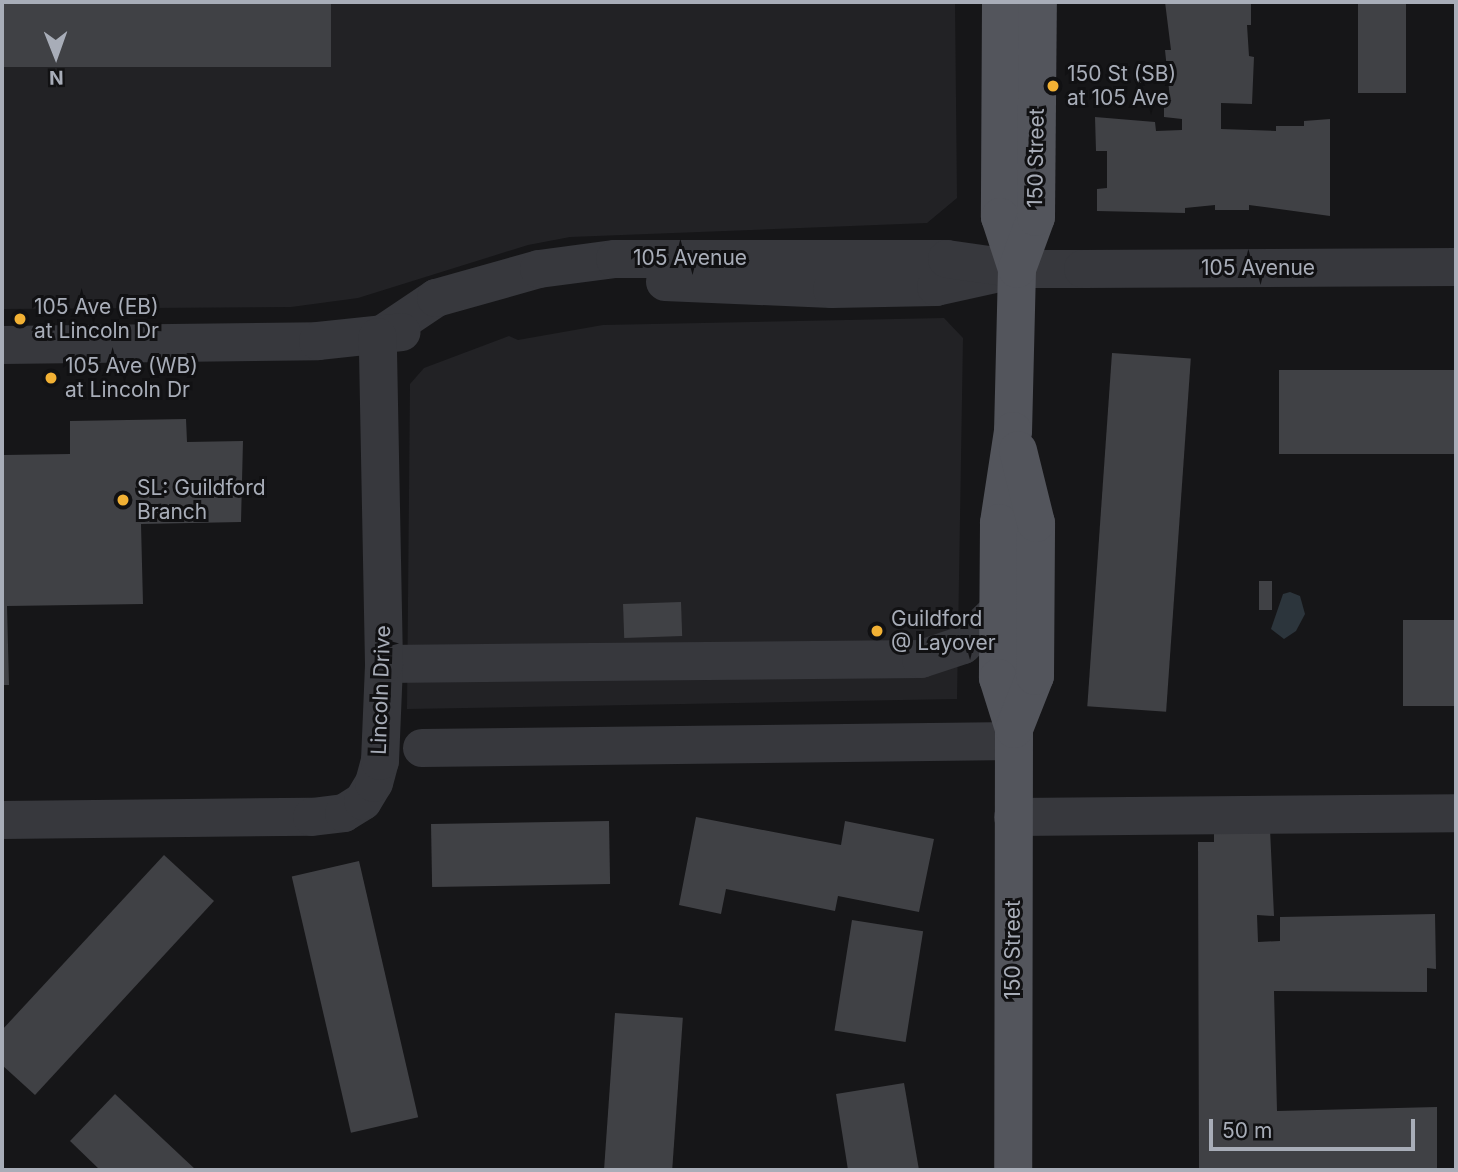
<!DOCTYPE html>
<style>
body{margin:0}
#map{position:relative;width:1458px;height:1172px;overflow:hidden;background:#161618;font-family:Inter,sans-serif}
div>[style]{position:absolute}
.built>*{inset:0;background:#222225}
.water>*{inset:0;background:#2c353c}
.building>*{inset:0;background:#404145;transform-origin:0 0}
.minor>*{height:38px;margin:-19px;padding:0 19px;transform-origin:19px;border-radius:19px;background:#37383d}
.major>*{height:38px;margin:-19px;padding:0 19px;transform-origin:19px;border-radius:19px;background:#53555c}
.dots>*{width:19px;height:19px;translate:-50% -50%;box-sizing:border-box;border:4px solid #111113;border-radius:50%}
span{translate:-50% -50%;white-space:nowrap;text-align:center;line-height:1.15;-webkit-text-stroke:6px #111113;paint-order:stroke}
.poi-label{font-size:21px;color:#a8adb8}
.left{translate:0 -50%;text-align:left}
.street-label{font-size:21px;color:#a8adb8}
.frame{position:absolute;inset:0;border:4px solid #a8adb8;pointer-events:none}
.north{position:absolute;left:21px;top:21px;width:70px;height:70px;-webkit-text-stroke:5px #111113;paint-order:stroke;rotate:179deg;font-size:19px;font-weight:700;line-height:28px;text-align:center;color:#a8adb8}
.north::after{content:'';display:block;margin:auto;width:24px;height:32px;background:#a8adb8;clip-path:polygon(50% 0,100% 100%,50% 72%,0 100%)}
.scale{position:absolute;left:1209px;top:1119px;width:206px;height:32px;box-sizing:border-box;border:4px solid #a8adb8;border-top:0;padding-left:9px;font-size:21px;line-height:24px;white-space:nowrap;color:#a8adb8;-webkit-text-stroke:5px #111113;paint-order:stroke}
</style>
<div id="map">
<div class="built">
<i style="clip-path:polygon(2px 2px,955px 2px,957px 198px,927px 223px,570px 237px,528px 245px,358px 298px,291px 307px,2px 309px)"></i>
<i style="clip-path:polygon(944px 318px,963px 338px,957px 699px,407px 709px,410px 384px,424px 368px,509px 336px,518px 340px,603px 325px)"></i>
</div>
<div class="water">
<i style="clip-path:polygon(1290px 592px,1300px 596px,1305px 614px,1296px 631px,1284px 639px,1271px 629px,1283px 594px)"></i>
</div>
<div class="building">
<i style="left:2px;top:2px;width:329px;height:65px"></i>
<i style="clip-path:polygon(1165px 2px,1251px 2px,1251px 25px,1247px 25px,1249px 56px,1254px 57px,1252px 104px,1221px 103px,1221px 129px,1276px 131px,1276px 126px,1304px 126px,1304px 121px,1330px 119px,1330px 216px,1249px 205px,1249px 210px,1215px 210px,1215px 205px,1185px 208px,1185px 213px,1097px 211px,1097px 189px,1107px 188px,1107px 151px,1096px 151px,1095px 117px,1155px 122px,1156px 131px,1182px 130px,1182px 119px,1164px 117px,1164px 100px,1170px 99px,1165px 50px,1171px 50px)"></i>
<i style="left:1358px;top:2px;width:48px;height:91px"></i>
<i style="left:1112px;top:353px;width:79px;height:354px;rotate:4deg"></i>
<i style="left:1279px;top:370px;width:177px;height:84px"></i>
<i style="clip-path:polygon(186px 419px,187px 442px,243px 441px,241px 522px,141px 524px,143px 604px,7px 606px,9px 685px,2px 685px,2px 449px,4px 455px,70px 454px,70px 421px)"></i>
<i style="left:1272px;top:581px;width:29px;height:13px;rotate:90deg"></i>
<i style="left:681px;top:602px;width:34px;height:58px;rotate:88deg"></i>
<i style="left:1403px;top:620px;width:53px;height:86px"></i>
<i style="clip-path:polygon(696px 817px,841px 845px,845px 821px,934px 839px,919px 912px,838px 896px,835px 911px,726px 889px,721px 914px,679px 905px)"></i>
<i style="left:609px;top:821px;width:63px;height:178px;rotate:89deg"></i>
<i style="clip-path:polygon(1270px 829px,1274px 916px,1257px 915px,1258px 942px,1280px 941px,1280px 917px,1435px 914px,1436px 969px,1427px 968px,1427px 992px,1274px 991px,1277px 1111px,1437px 1107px,1437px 1169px,1199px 1170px,1198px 842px,1214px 842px,1214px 830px)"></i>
<i style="clip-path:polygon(164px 855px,214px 901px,35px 1095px,2px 1065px,2px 1030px)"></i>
<i style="left:359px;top:861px;width:263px;height:69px;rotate:77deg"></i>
<i style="left:852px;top:920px;width:72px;height:112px;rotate:9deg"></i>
<i style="left:615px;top:1013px;width:68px;height:158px;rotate:4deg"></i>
<i style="clip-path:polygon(904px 1083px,919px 1170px,848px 1170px,836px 1094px)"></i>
<i style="clip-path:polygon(115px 1094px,196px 1170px,100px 1170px,70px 1141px)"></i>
</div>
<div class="minor">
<i style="left:665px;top:282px;width:167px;rotate:2.4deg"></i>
<i style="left:832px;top:289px;width:104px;rotate:-1.1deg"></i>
<i style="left:936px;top:287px;width:65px;rotate:-12.5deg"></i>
<i style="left:378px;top:337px;width:70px;rotate:-33.9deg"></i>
<i style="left:436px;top:298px;width:107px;rotate:-15.7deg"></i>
<i style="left:539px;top:269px;width:77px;rotate:-7.5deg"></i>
<i style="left:615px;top:259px;width:332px"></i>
<i style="left:947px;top:259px;width:71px;rotate:8.1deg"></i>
<i style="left:1017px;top:269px;width:66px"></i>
<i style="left:1083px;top:269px;width:373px;rotate:-0.3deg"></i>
<i style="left:2px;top:345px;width:316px;rotate:-0.7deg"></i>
<i style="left:318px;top:341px;width:84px;rotate:-6.1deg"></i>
<i style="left:384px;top:664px;width:537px;rotate:-0.53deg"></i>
<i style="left:921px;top:659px;width:44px;rotate:-18.4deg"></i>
<i style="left:963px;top:645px;width:50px;rotate:-44.2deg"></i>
<i style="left:422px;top:748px;width:592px;rotate:-0.68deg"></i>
<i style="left:1013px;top:817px;width:443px;rotate:-0.5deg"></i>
<i style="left:2px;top:820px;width:310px;rotate:-0.6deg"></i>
<i style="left:312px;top:817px;width:32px;rotate:-7deg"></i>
<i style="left:344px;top:813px;width:22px;rotate:-32deg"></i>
<i style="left:363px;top:801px;width:21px;rotate:-59deg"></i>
<i style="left:374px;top:783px;width:23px;rotate:-75deg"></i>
<i style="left:380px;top:761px;width:97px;rotate:-87.6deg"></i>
<i style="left:384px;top:664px;width:327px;rotate:-91.1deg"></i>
</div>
<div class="major">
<i style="left:1001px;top:2px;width:215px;rotate:90.3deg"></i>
<i style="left:1000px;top:217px;width:55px;rotate:71.9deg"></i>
<i style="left:1017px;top:269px;width:162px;rotate:91.4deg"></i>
<i style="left:1013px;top:431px;width:93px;rotate:98.7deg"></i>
<i style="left:999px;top:523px;width:155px;rotate:90.4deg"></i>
<i style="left:998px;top:678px;width:53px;rotate:72.6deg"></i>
<i style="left:1014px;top:729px;width:441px;rotate:90.1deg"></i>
<i style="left:1017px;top:269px;width:55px;rotate:-69.9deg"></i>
<i style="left:1036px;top:217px;width:215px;rotate:-89.5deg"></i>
<i style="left:1014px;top:729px;width:57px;rotate:-68.4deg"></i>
<i style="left:1035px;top:676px;width:153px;rotate:-89.6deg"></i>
<i style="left:1036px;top:523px;width:75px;rotate:-103.9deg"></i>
</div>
<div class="dots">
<i style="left:1053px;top:86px;background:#f2b134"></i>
<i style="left:20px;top:319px;background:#f2b134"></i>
<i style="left:51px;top:378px;background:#f2b134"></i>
<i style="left:123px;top:500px;background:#f2b134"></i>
<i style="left:877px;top:631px;background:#f2b134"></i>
</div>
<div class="poi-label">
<span class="left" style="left:1067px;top:86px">150 St (SB)<br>at 105 Ave</span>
<span class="left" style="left:34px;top:319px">105 Ave (EB)<br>at Lincoln Dr</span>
<span class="left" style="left:65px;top:378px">105 Ave (WB)<br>at Lincoln Dr</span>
<span class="left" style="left:137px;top:500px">SL: Guildford<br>Branch</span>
<span class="left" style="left:891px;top:631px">Guildford<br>@ Layover</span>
</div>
<div class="street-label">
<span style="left:1036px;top:158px;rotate:-89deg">150 Street</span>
<span style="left:690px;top:258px">105 Avenue</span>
<span style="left:1258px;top:268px">105 Avenue</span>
<span style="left:381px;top:690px;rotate:-88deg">Lincoln Drive</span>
<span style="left:1013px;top:950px;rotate:-90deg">150 Street</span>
</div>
<div class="frame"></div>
<div class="north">N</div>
<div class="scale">50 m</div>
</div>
